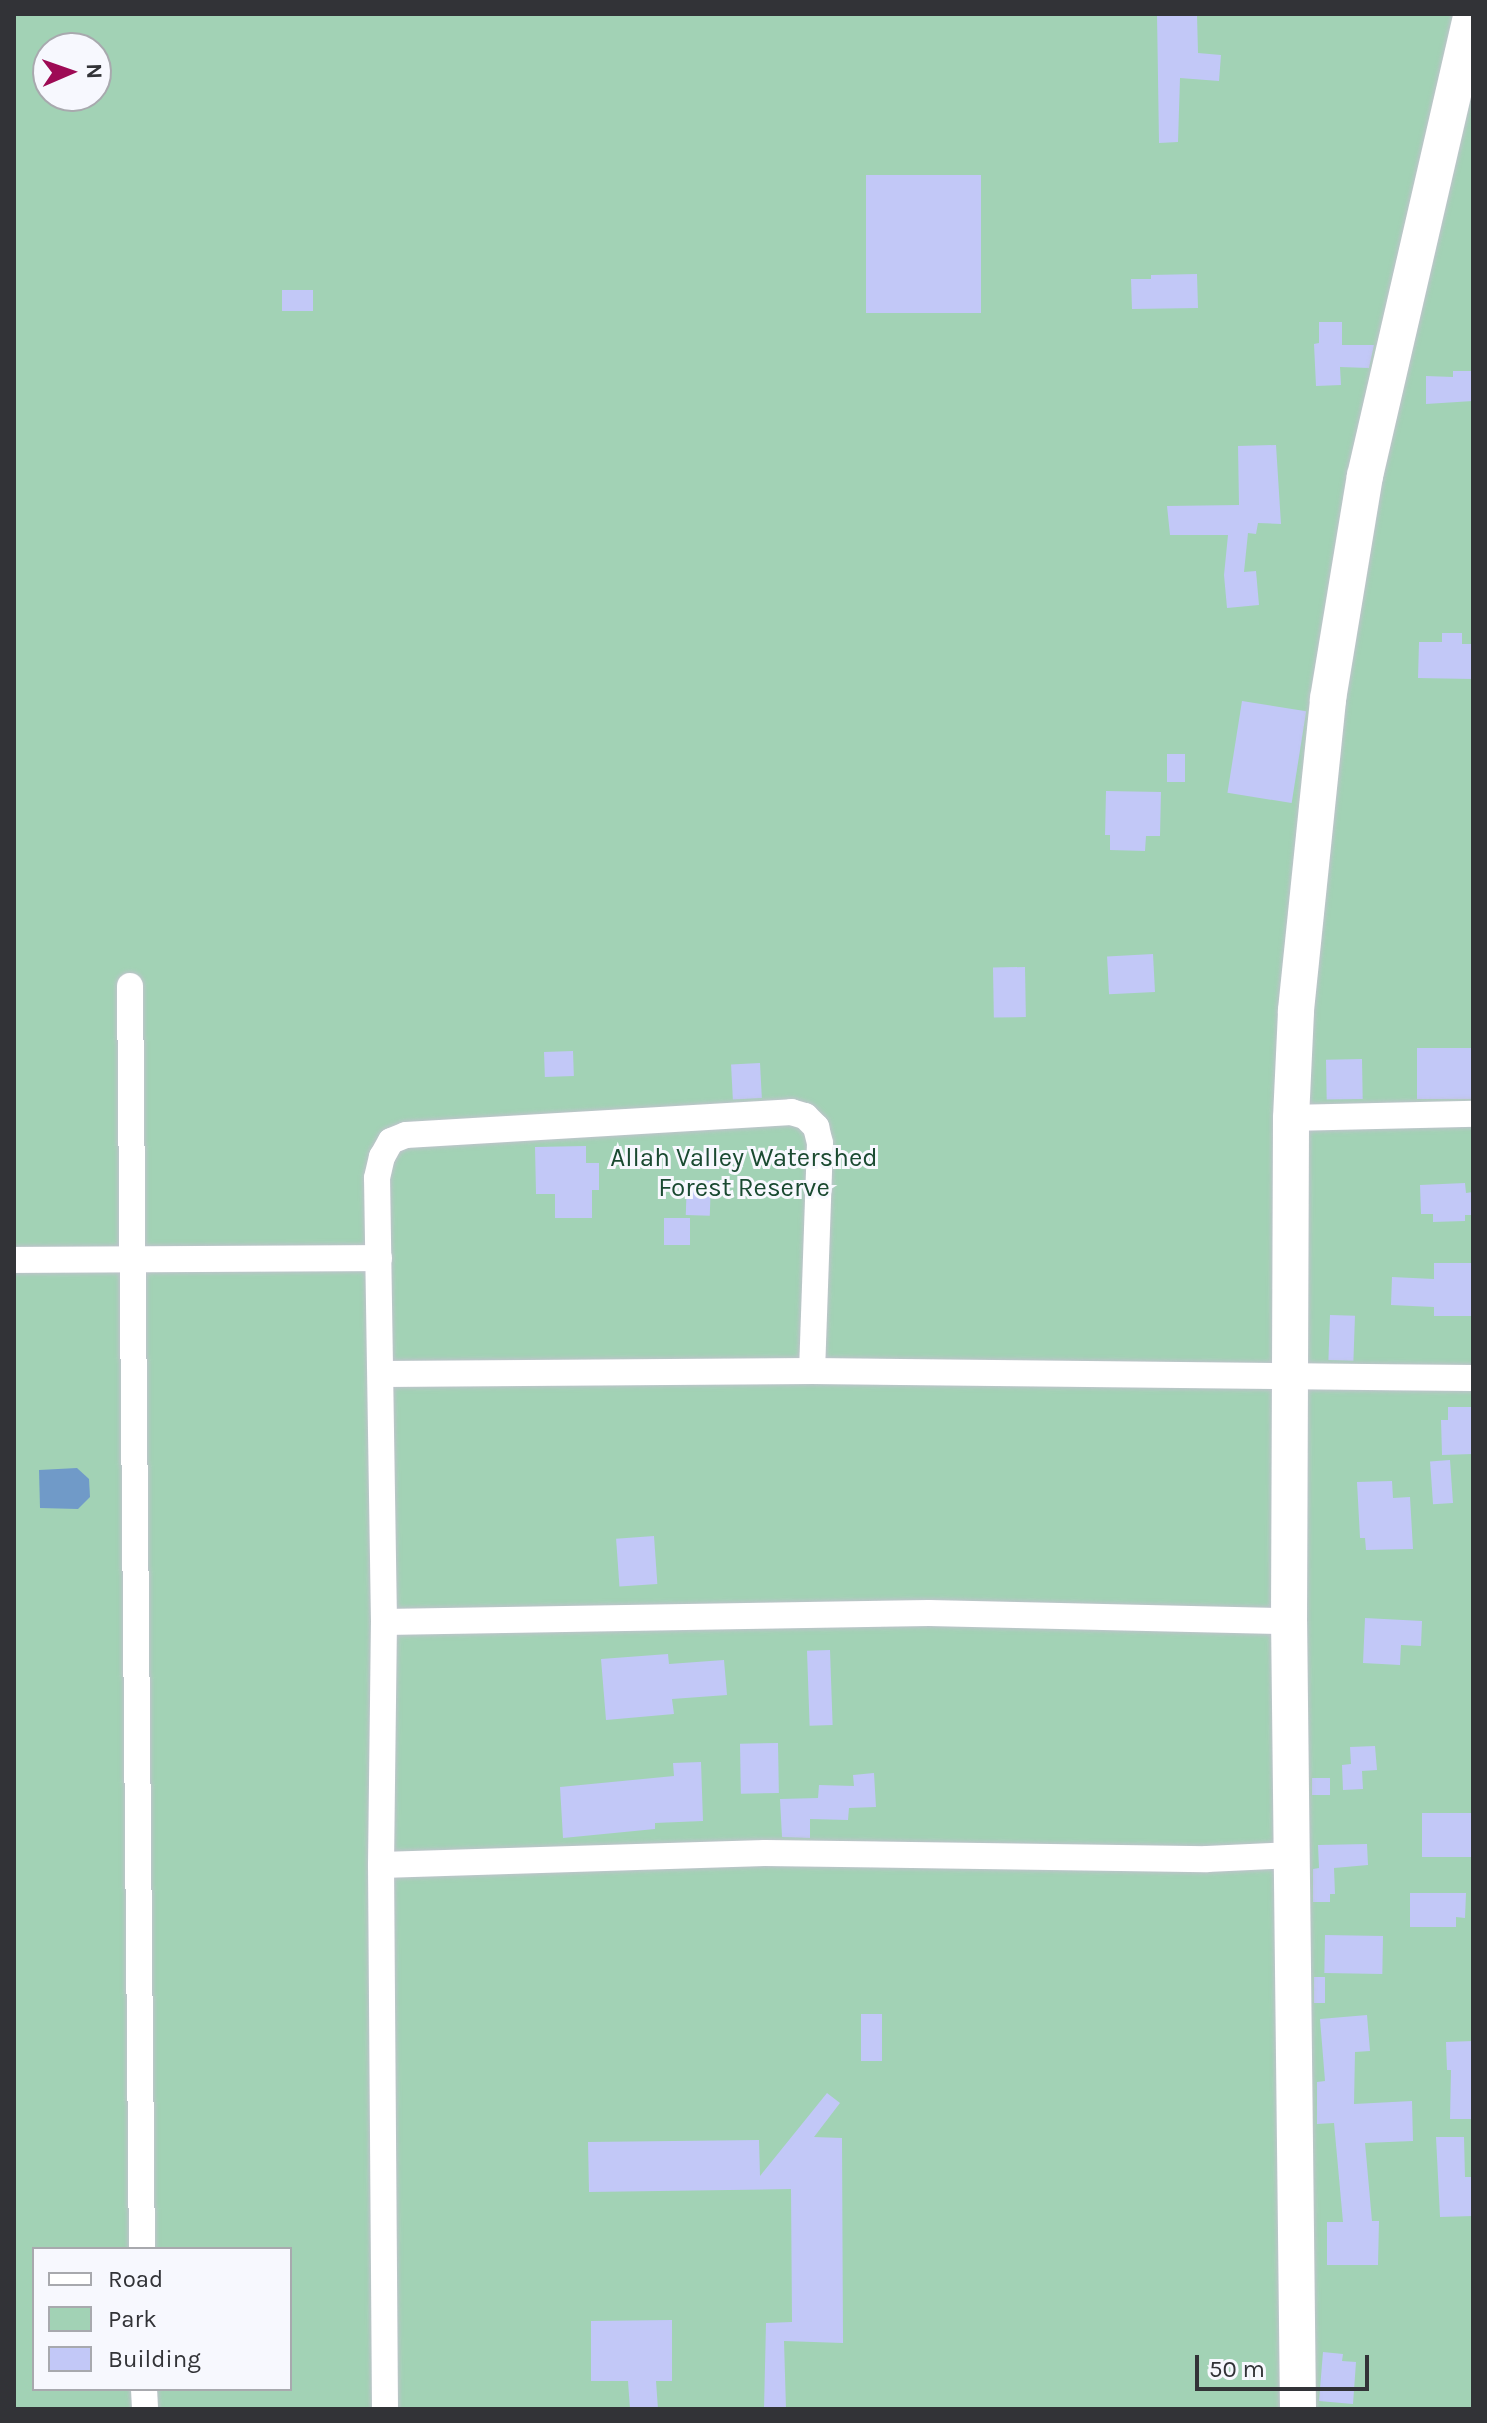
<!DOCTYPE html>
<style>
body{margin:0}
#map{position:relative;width:1487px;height:2423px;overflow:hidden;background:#e9eaf4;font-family:Karla,sans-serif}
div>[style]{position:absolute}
.green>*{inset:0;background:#a2d2b5}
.water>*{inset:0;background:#709ac8}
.building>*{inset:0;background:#c2c8f7;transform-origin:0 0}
.roads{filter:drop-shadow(0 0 2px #c0c2cc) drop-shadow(0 0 2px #c0c2cc)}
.street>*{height:26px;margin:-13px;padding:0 13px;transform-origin:13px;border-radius:13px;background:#fff}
.secondary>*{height:36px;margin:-18px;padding:0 18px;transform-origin:18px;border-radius:18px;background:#fff}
span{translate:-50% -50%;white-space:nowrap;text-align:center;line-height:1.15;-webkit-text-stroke:6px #f7f8fe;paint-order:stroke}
.park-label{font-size:26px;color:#1a4a31}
.frame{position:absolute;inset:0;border:16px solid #323337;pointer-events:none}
.legend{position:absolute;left:32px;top:2247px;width:260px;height:144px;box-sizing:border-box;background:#f7f8fe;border:2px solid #a8a9ae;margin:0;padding:10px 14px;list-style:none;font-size:24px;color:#323337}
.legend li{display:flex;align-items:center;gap:16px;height:40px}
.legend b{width:40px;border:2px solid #a8a9ae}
.north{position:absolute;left:32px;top:32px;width:80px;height:80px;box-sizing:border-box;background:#f7f8fe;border:2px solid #a8a9ae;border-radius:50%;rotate:88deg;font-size:22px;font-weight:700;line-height:32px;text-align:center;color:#323337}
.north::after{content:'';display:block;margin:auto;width:28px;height:36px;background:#9e0b55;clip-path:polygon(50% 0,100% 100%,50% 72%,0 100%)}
.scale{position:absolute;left:1195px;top:2355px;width:174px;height:36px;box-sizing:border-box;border:4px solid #323337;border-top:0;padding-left:10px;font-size:24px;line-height:28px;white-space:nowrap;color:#323337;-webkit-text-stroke:6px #f7f8fe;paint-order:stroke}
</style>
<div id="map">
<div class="green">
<i style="clip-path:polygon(evenodd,14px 14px,1473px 14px,1473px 2409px,14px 2409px,14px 14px,48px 48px,96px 48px,96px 96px,48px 96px,48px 48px,14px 14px,34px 2249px,290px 2249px,290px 2389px,34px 2389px,34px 2249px)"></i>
</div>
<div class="water">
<i style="clip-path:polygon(77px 1468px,89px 1479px,90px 1497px,78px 1509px,40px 1508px,39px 1470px)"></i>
</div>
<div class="building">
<i style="clip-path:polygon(1157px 14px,1197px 14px,1198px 53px,1221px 55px,1219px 81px,1180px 78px,1178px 142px,1159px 143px)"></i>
<i style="left:981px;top:175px;width:138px;height:115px;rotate:90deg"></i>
<i style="clip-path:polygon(1197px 274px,1198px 308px,1132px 309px,1131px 279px,1151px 279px,1151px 275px)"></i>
<i style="left:282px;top:290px;width:31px;height:21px"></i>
<i style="clip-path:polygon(1319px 322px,1342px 322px,1342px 345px,1374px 345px,1369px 368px,1340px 367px,1341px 385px,1316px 386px,1314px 344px,1319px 343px)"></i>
<i style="clip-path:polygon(1453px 371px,1473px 371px,1473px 401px,1426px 404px,1426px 376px,1453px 377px)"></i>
<i style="clip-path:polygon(1276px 445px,1281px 524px,1258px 523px,1256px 534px,1248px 533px,1244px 572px,1256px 571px,1259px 605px,1227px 608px,1224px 575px,1228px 535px,1170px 535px,1167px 506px,1239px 505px,1238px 446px)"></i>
<i style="clip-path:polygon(1442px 633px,1462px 633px,1462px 644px,1473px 644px,1473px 679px,1418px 678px,1419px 642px,1442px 642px)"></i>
<i style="left:1242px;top:701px;width:65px;height:93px;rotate:9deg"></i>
<i style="left:1167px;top:754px;width:18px;height:28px"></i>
<i style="clip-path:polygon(1106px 791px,1161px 792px,1160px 836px,1146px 836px,1145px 851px,1110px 850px,1110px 835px,1105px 835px)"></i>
<i style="left:1153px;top:954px;width:38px;height:46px;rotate:87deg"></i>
<i style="left:1025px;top:967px;width:50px;height:32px;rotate:89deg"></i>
<i style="left:1417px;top:1048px;width:56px;height:51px"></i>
<i style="left:573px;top:1051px;width:25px;height:29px;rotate:88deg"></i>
<i style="left:1362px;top:1059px;width:40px;height:36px;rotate:89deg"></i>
<i style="left:760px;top:1063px;width:35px;height:29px;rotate:87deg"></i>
<i style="clip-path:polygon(586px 1146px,586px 1163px,599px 1163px,599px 1190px,592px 1190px,592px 1218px,555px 1218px,555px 1194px,536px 1194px,535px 1147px)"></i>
<i style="left:687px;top:1180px;width:24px;height:35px;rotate:2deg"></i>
<i style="clip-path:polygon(1465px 1183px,1466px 1193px,1473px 1192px,1473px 1215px,1465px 1215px,1465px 1221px,1433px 1222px,1433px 1214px,1421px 1214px,1420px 1185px)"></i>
<i style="left:664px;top:1218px;width:26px;height:27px"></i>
<i style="clip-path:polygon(1434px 1263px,1473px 1263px,1473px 1316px,1434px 1316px,1434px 1307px,1391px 1305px,1392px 1277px,1434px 1279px)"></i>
<i style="left:1330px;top:1315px;width:25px;height:45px;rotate:2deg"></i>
<i style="clip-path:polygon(1448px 1407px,1473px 1407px,1473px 1454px,1442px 1455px,1441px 1420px,1448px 1420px)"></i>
<i style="left:1450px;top:1460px;width:43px;height:20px;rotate:86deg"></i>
<i style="clip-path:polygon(1392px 1481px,1393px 1498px,1410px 1497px,1413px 1549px,1366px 1550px,1365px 1538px,1360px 1538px,1357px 1482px)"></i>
<i style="left:654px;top:1536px;width:48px;height:38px;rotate:86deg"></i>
<i style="clip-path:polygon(1365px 1618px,1422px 1621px,1421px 1646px,1401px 1645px,1400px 1665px,1363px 1663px)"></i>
<i style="left:830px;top:1650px;width:75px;height:23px;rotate:88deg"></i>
<i style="clip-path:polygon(668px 1654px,669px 1664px,724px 1660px,727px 1695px,672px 1699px,674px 1714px,606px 1720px,601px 1659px)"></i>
<i style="left:778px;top:1743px;width:50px;height:38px;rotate:89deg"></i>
<i style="clip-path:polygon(1375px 1746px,1377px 1770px,1362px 1771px,1363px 1789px,1343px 1790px,1342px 1765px,1351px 1764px,1350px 1747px)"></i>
<i style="clip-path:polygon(701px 1762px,703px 1821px,655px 1823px,655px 1829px,563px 1838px,560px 1787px,674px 1776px,673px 1763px)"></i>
<i style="clip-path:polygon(874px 1773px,876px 1807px,849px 1808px,848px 1820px,810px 1819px,810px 1838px,782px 1837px,780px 1799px,818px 1798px,819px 1785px,854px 1786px,853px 1775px)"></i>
<i style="left:1312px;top:1778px;width:18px;height:17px"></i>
<i style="left:1473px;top:1813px;width:44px;height:51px;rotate:90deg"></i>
<i style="clip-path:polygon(1367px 1844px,1368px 1865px,1334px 1868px,1335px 1894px,1330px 1894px,1330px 1902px,1313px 1902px,1313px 1869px,1319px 1868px,1318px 1845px)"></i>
<i style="clip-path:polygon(1410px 1893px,1466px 1893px,1465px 1918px,1456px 1917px,1456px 1927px,1410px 1927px)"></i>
<i style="left:1325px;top:1935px;width:58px;height:38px;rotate:1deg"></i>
<i style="left:1314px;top:1977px;width:11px;height:26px"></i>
<i style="left:861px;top:2014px;width:21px;height:47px"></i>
<i style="clip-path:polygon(1367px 2015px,1370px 2051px,1355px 2052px,1354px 2104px,1412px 2101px,1413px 2141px,1365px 2143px,1372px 2221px,1379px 2221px,1378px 2265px,1327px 2265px,1327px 2222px,1343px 2222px,1334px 2123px,1317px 2124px,1317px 2082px,1325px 2081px,1320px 2019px)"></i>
<i style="clip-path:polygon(1473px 2041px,1473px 2119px,1450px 2119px,1451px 2070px,1447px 2070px,1446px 2042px)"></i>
<i style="clip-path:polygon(827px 2093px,840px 2103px,814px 2137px,842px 2138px,843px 2343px,784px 2341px,786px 2409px,764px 2409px,766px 2323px,792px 2322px,791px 2189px,589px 2192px,588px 2142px,759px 2140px,760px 2176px)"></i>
<i style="clip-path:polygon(1436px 2137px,1464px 2137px,1465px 2177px,1473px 2177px,1473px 2216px,1440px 2217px)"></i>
<i style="clip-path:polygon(672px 2320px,672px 2381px,656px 2381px,658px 2409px,630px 2409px,628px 2381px,591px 2381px,591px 2321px)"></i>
<i style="clip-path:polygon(1323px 2352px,1343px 2354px,1342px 2361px,1356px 2362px,1353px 2404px,1319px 2401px)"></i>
</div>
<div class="roads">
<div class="street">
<i style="left:130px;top:986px;width:1263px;rotate:89.46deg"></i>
<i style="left:1291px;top:1118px;width:182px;rotate:-1.3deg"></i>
<i style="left:14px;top:1260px;width:365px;rotate:-0.3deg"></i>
<i style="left:382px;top:1374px;width:430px;rotate:-0.4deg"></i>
<i style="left:812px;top:1371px;width:661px;rotate:0.61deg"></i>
<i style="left:384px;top:1622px;width:545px;rotate:-0.95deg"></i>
<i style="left:929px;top:1613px;width:360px;rotate:1.3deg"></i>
<i style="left:381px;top:1865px;width:384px;rotate:-1.8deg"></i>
<i style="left:765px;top:1853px;width:442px;rotate:0.8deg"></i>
<i style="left:1207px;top:1859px;width:86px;rotate:-2.7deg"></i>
<i style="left:144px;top:2389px;width:20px;rotate:87deg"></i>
<i style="left:385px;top:2409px;width:544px;rotate:-90.42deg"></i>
<i style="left:381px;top:1865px;width:243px;rotate:-89.3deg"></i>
<i style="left:384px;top:1622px;width:444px;rotate:-90.9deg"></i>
<i style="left:377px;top:1178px;width:22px;rotate:-77deg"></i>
<i style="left:382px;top:1157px;width:18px;rotate:-61deg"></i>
<i style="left:391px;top:1141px;width:16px;rotate:-22deg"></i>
<i style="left:406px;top:1135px;width:386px;rotate:-3.4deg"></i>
<i style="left:791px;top:1112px;width:15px;rotate:16deg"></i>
<i style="left:805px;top:1116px;width:16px;rotate:45deg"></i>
<i style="left:816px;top:1127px;width:16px;rotate:76deg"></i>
<i style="left:820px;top:1143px;width:228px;rotate:92deg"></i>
</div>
<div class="secondary">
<i style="left:1298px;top:2409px;width:788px;rotate:-90.65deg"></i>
<i style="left:1289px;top:1621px;width:503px;rotate:-89.77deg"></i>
<i style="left:1291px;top:1118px;width:108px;rotate:-87.3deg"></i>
<i style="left:1296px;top:1010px;width:313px;rotate:-84.1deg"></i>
<i style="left:1328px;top:699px;width:226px;rotate:-80.6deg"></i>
<i style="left:1365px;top:476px;width:474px;rotate:-77deg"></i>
</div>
</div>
<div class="park-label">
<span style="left:744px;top:1173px">Allah Valley Watershed<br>Forest Reserve</span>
</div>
<div class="frame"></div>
<ul class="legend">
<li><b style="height:10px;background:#fff"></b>Road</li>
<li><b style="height:22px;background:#a2d2b5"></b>Park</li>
<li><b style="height:22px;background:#c2c8f7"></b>Building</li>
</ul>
<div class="north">N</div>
<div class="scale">50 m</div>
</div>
